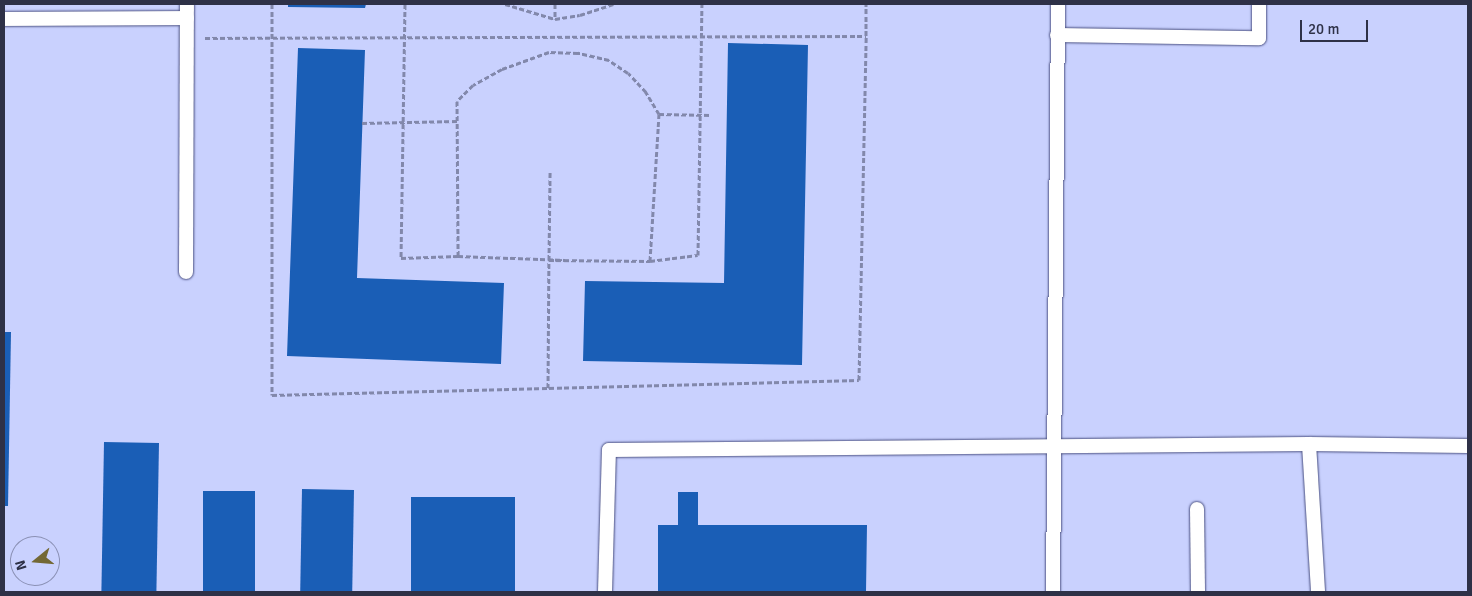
<!DOCTYPE html>
<style>
body{margin:0}
#map{position:relative;width:1472px;height:596px;overflow:hidden;background:#c9d1fe;font-family:Signika,sans-serif}
div>[style]{position:absolute}
.building>*{inset:0;background:#1a5eb6;transform-origin:0 0}
.path>*{height:3px;margin-top:-1.5px;transform-origin:0;background:repeating-linear-gradient(90deg,#8288ab 0 5px,transparent 0 7.5px)}
.roads{filter:drop-shadow(0 0 1px #4a5081) drop-shadow(0 0 1px #4a5081)}
.lane>*{height:14px;margin:-7px;padding:0 7px;transform-origin:7px;border-radius:7px;background:#fff}
span{translate:-50% -50%;white-space:nowrap;text-align:center;line-height:1.15;-webkit-text-stroke:5px #c9d1fe;paint-order:stroke}
.frame{position:absolute;inset:0;border:5px solid #2e3147;pointer-events:none}
.north{position:absolute;left:10px;top:536px;width:50px;height:50px;box-sizing:border-box;background:#c9d1fe;border:1px solid #8b91b5;border-radius:50%;rotate:253deg;font-size:14px;font-weight:700;line-height:20px;text-align:center;color:#2e3147}
.north::after{content:'';display:block;margin:auto;width:18px;height:22px;background:#736835;clip-path:polygon(50% 0,100% 100%,50% 72%,0 100%)}
.scale{position:absolute;left:1300px;top:20px;width:68px;height:22px;box-sizing:border-box;border:2px solid #2e3147;border-top:0;padding-left:6px;font-size:15px;line-height:18px;white-space:nowrap;color:#2e3147;-webkit-text-stroke:4px #c9d1fe;paint-order:stroke}
</style>
<div id="map">
<div class="building">
<i style="clip-path:polygon(288px 4px,366px 4px,365px 8px,288px 7px)"></i>
<i style="clip-path:polygon(728px 43px,808px 45px,802px 365px,583px 361px,585px 281px,724px 283px)"></i>
<i style="clip-path:polygon(298px 48px,365px 50px,357px 278px,504px 283px,501px 364px,287px 356px)"></i>
<i style="clip-path:polygon(4px 332px,11px 332px,8px 506px,4px 506px)"></i>
<i style="left:104px;top:442px;width:55px;height:150px;rotate:1deg"></i>
<i style="left:302px;top:489px;width:52px;height:103px;rotate:1deg"></i>
<i style="left:203px;top:491px;width:52px;height:101px"></i>
<i style="clip-path:polygon(678px 492px,698px 492px,698px 525px,867px 525px,866px 592px,658px 592px,658px 525px,678px 525px)"></i>
<i style="left:411px;top:497px;width:104px;height:95px"></i>
</div>
<div class="path">
<i style="left:272px;top:4px;width:391px;rotate:90deg"></i>
<i style="left:272px;top:395px;width:587px;rotate:-1.46deg"></i>
<i style="left:859px;top:380px;width:344px;rotate:-88.8deg"></i>
<i style="left:405px;top:4px;width:254px;rotate:90.9deg"></i>
<i style="left:401px;top:258px;width:57px;rotate:-2deg"></i>
<i style="left:505px;top:4px;width:52px;rotate:16.7deg"></i>
<i style="left:555px;top:4px;width:15px;rotate:90deg"></i>
<i style="left:555px;top:19px;width:25px;rotate:-9deg"></i>
<i style="left:580px;top:15px;width:35px;rotate:-18deg"></i>
<i style="left:205px;top:38px;width:661px;rotate:-0.17deg"></i>
<i style="left:866px;top:36px;width:32px;rotate:-90deg"></i>
<i style="left:659px;top:114px;width:52px;rotate:1.1deg"></i>
<i style="left:362px;top:123px;width:96px;rotate:-1.2deg"></i>
<i style="left:549px;top:260px;width:88px;rotate:-89.3deg"></i>
<i style="left:650px;top:261px;width:48px;rotate:-7.1deg"></i>
<i style="left:698px;top:255px;width:251px;rotate:-89.1deg"></i>
<i style="left:548px;top:388px;width:128px;rotate:-89.6deg"></i>
<i style="left:549px;top:260px;width:101px;rotate:0.6deg"></i>
<i style="left:650px;top:261px;width:147px;rotate:-86.5deg"></i>
<i style="left:659px;top:114px;width:26px;rotate:-121deg"></i>
<i style="left:646px;top:92px;width:26px;rotate:-133deg"></i>
<i style="left:628px;top:73px;width:23px;rotate:-146deg"></i>
<i style="left:609px;top:60px;width:32px;rotate:-167deg"></i>
<i style="left:578px;top:53px;width:29px;rotate:-178deg"></i>
<i style="left:549px;top:52px;width:50px;rotate:160.1deg"></i>
<i style="left:502px;top:69px;width:33px;rotate:151deg"></i>
<i style="left:473px;top:85px;width:23px;rotate:135deg"></i>
<i style="left:457px;top:101px;width:155px;rotate:89.6deg"></i>
<i style="left:458px;top:256px;width:107px;rotate:2.1deg"></i>
</div>
<div class="roads">
<div class="lane">
<i style="left:4px;top:19px;width:183px;rotate:-0.3deg"></i>
<i style="left:1057px;top:35px;width:202px;rotate:0.9deg"></i>
<i style="left:1259px;top:38px;width:34px;rotate:-90deg"></i>
<i style="left:186px;top:272px;width:268px;rotate:-89.8deg"></i>
<i style="left:1309px;top:444px;width:148px;rotate:86.5deg"></i>
<i style="left:1197px;top:509px;width:83px;rotate:89.3deg"></i>
<i style="left:605px;top:592px;width:142px;rotate:-88.4deg"></i>
<i style="left:609px;top:450px;width:700px;rotate:-0.49deg"></i>
<i style="left:1309px;top:444px;width:159px;rotate:0.7deg"></i>
<i style="left:1053px;top:592px;width:588px;rotate:-89.51deg"></i>
</div>
</div>
<div class="frame"></div>
<div class="north">N</div>
<div class="scale">20 m</div>
</div>
